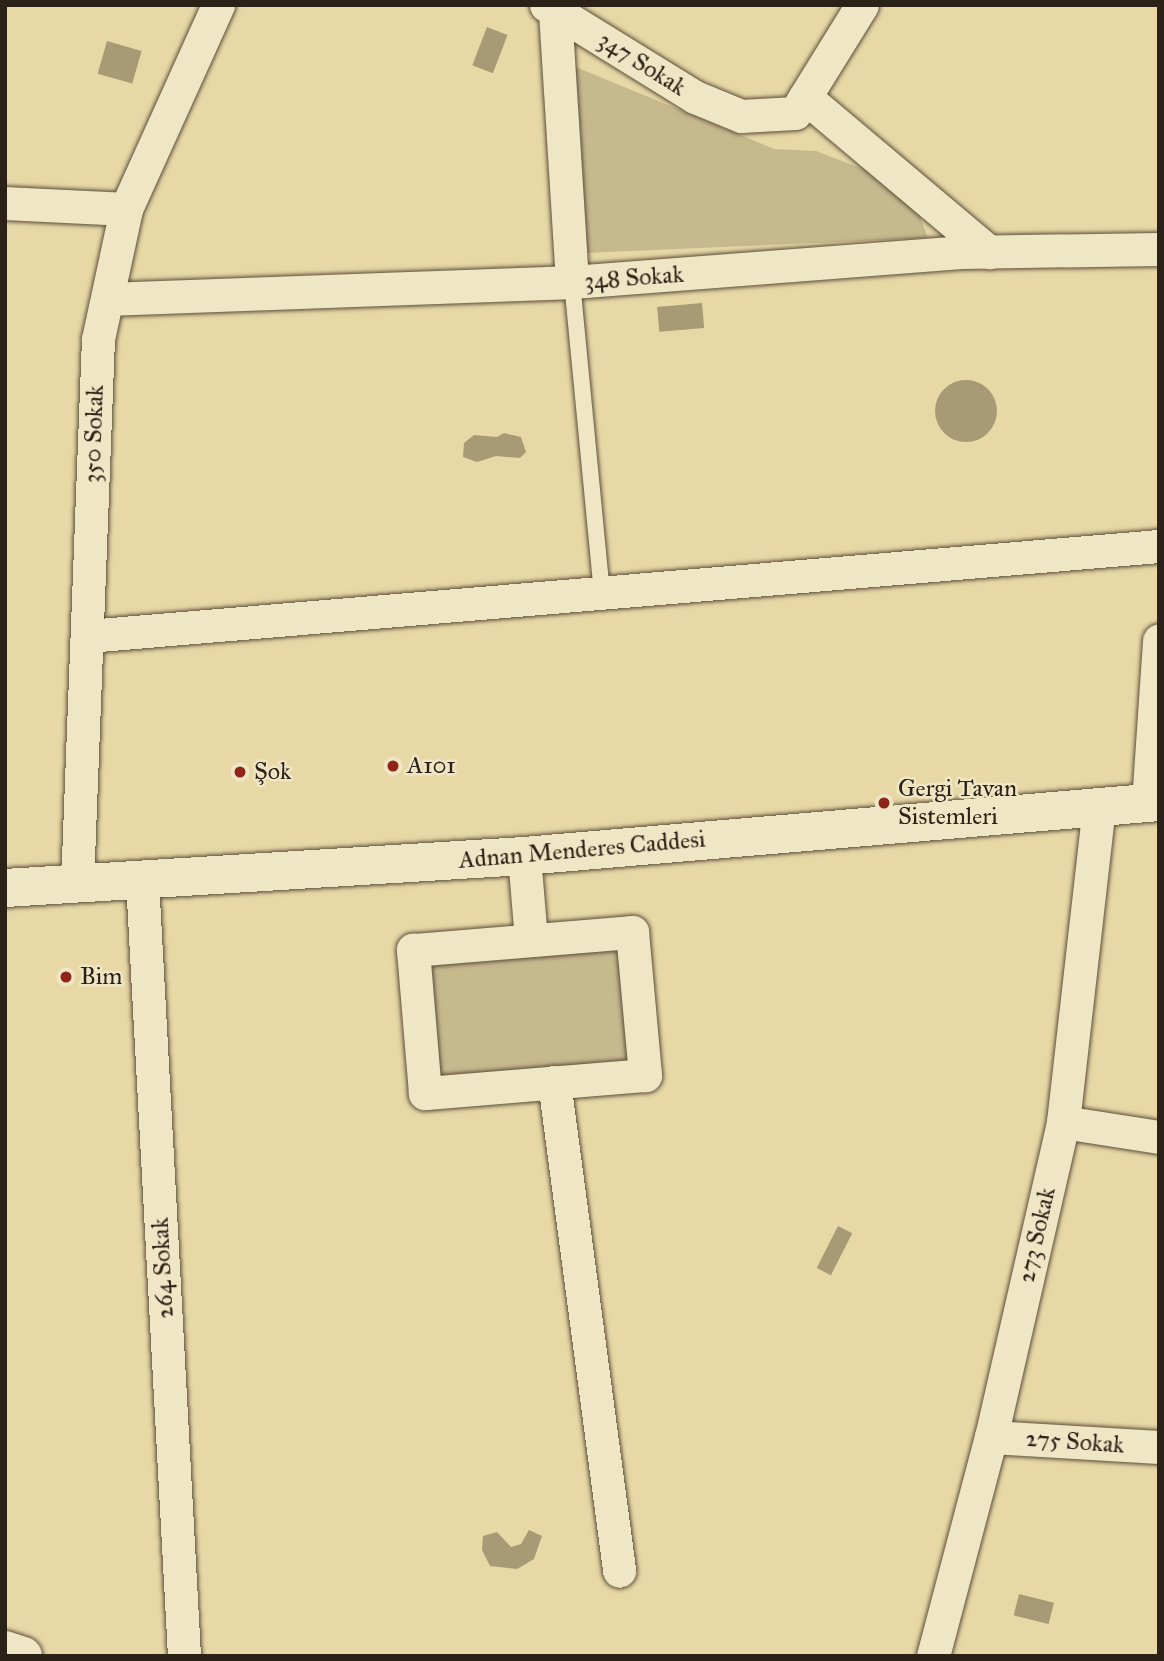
<!DOCTYPE html>
<meta charset="utf-8">
<style>
body{margin:0}
#map{position:relative;width:1164px;height:1661px;overflow:hidden;background:#e7d8a6;font-family:"IM FELL Great Primer",serif}
div>[style]{position:absolute}
.green>*{inset:0;background:#c7b98e;transform-origin:0 0}
.water>*{inset:0;background:#a79a75;transform-origin:0 0}
.round{border-radius:50%}
.roads{filter:drop-shadow(0 0 2px #5b4f3a) drop-shadow(0 0 2px #5b4f3a)}
.service>*{height:16px;margin:-8px;padding:0 8px;transform-origin:8px;border-radius:8px;background:#efe6c5}
.minor>*{height:33px;margin:-16.5px;padding:0 16.5px;transform-origin:16.5px;border-radius:16.5px;background:#efe6c5}
.tertiary>*{height:38px;margin:-19px;padding:0 19px;transform-origin:19px;border-radius:19px;background:#efe6c5}
.dots>*{width:19px;height:19px;translate:-50% -50%;box-sizing:border-box;border:4px solid #efe6c5;border-radius:50%}
span{translate:-50% -50%;white-space:nowrap;text-align:center;line-height:1.15;-webkit-text-stroke:5px #efe6c5;paint-order:stroke}
.street-label{font-size:24px;color:#2c2116}
.poi-label{font-size:24px;color:#2c2116}
.left{translate:0 -50%;text-align:left}
.frame{position:absolute;inset:0;border:7px solid #2c2116;pointer-events:none}
</style>
<div id="map">
<div class="green">
<i style="clip-path:polygon(571px 65px,774px 149px,816px 151px,868px 171px,914px 201px,928px 238px,584px 253px)"></i>
<i style="left:629px;top:938px;width:133px;height:210px;rotate:84deg"></i>
</div>
<div class="water">
<i style="left:487px;top:27px;width:22px;height:41px;rotate:21deg"></i>
<i style="left:107px;top:41px;width:36px;height:34px;rotate:16deg"></i>
<i style="left:702px;top:303px;width:25px;height:45px;rotate:85deg"></i>
<i class="round" style="left:935px;top:380px;width:62px;height:62px"></i>
<i style="clip-path:polygon(504px 433px,521px 437px,526px 452px,520px 458px,496px 456px,477px 462px,463px 457px,464px 443px,474px 435px,497px 437px)"></i>
<i style="left:838px;top:1226px;width:16px;height:47px;rotate:27deg"></i>
<i style="clip-path:polygon(529px 1530px,542px 1536px,534px 1559px,517px 1569px,490px 1566px,482px 1550px,483px 1536px,497px 1532px,511px 1547px,521px 1544px)"></i>
<i style="left:1019px;top:1594px;width:36px;height:22px;rotate:14deg"></i>
</div>
<div class="roads">
<div class="service">
<i style="left:572px;top:282px;width:311px;rotate:84.5deg"></i>
</div>
<div class="minor">
<i style="left:546px;top:5px;width:175px;rotate:31.7deg"></i>
<i style="left:695px;top:97px;width:50px;rotate:22.4deg"></i>
<i style="left:741px;top:116px;width:54px;rotate:-3.2deg"></i>
<i style="left:795px;top:113px;width:127px;rotate:-58.2deg"></i>
<i style="left:555px;top:11px;width:272px;rotate:86.4deg"></i>
<i style="left:805px;top:97px;width:241px;rotate:40.1deg"></i>
<i style="left:5px;top:203px;width:121px;rotate:2.8deg"></i>
<i style="left:109px;top:299px;width:463px;rotate:-2.1deg"></i>
<i style="left:572px;top:282px;width:390px;rotate:-4.4deg"></i>
<i style="left:961px;top:252px;width:198px;rotate:-0.9deg"></i>
<i style="left:87px;top:636px;width:1076px;rotate:-4.8deg"></i>
<i style="left:1148px;top:803px;width:163px;rotate:-86.1deg"></i>
<i style="left:524px;top:856px;width:84px;rotate:85.2deg"></i>
<i style="left:142px;top:880px;width:777px;rotate:86.9deg"></i>
<i style="left:77px;top:885px;width:546px;rotate:-87.8deg"></i>
<i style="left:98px;top:339px;width:133px;rotate:-77.8deg"></i>
<i style="left:126px;top:209px;width:224px;rotate:-65.7deg"></i>
<i style="left:632px;top:932px;width:144px;rotate:84.8deg"></i>
<i style="left:645px;top:1075px;width:221px;rotate:175.3deg"></i>
<i style="left:425px;top:1093px;width:144px;rotate:-94.8deg"></i>
<i style="left:413px;top:950px;width:220px;rotate:-4.7deg"></i>
<i style="left:554px;top:1082px;width:493px;rotate:82.4deg"></i>
<i style="left:1063px;top:1122px;width:97px;rotate:8.9deg"></i>
<i style="left:991px;top:1437px;width:168px;rotate:3.4deg"></i>
<i style="left:933px;top:1656px;width:227px;rotate:-75.2deg"></i>
<i style="left:991px;top:1437px;width:323px;rotate:-77.1deg"></i>
<i style="left:1063px;top:1122px;width:318px;rotate:-83.5deg"></i>
</div>
<div class="tertiary">
<i style="left:5px;top:888px;width:520px;rotate:-3.53deg"></i>
<i style="left:524px;top:856px;width:637px;rotate:-4.86deg"></i>
<i style="left:5px;top:1650px;width:19px;rotate:18deg"></i>
</div>
</div>
<div class="dots">
<i style="left:393px;top:766px;background:#8f2418"></i>
<i style="left:240px;top:772px;background:#8f2418"></i>
<i style="left:884px;top:803px;background:#8f2418"></i>
<i style="left:66px;top:977px;background:#8f2418"></i>
</div>
<div class="street-label">
<span style="left:642px;top:64px;rotate:32deg">347 Sokak</span>
<span style="left:634px;top:278px;rotate:-4deg">348 Sokak</span>
<span style="left:94px;top:434px;rotate:-88deg">350 Sokak</span>
<span style="left:582px;top:850px;rotate:-5deg">Adnan Menderes Caddesi</span>
<span style="left:1037px;top:1235px;rotate:-77deg">273 Sokak</span>
<span style="left:163px;top:1268px;rotate:-93deg">264 Sokak</span>
<span style="left:1075px;top:1442px;rotate:4deg">275 Sokak</span>
</div>
<div class="poi-label">
<span class="left" style="left:407px;top:766px">A101</span>
<span class="left" style="left:254px;top:772px">Şok</span>
<span class="left" style="left:898px;top:803px">Gergi Tavan<br>Sistemleri</span>
<span class="left" style="left:80px;top:977px">Bim</span>
</div>
<div class="frame"></div>
</div>
